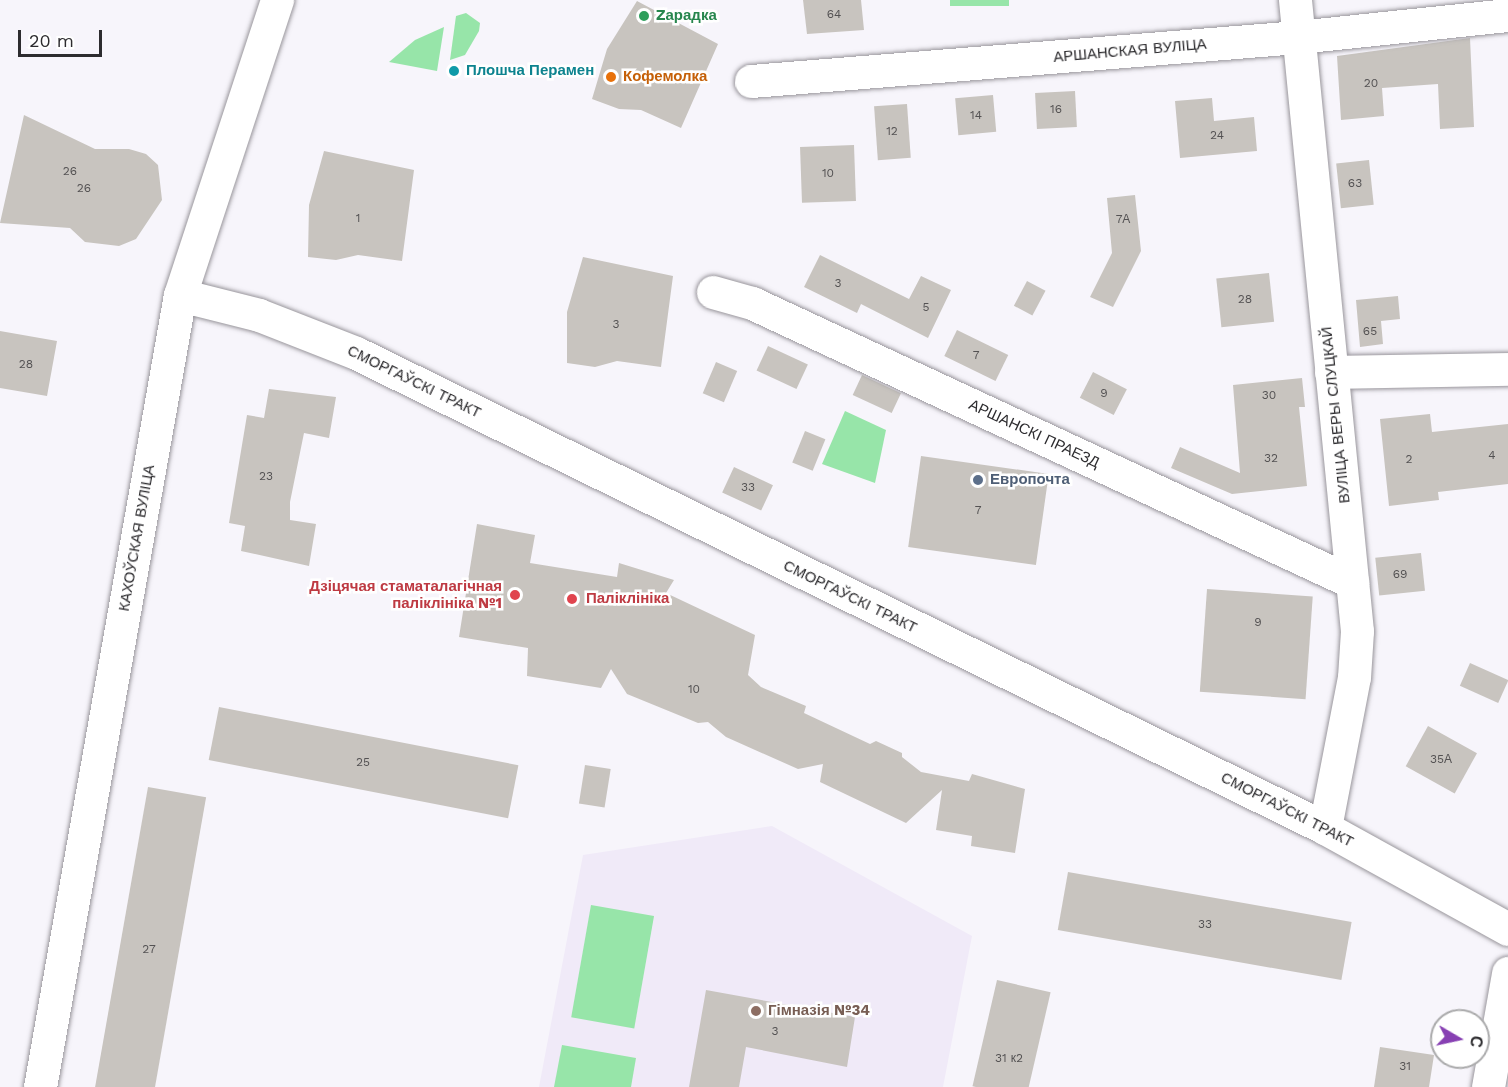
<!DOCTYPE html>
<meta charset="utf-8">
<style>
body{margin:0}
#map{position:relative;width:1508px;height:1087px;overflow:hidden;background:#f7f5fb;font-family:"Work Sans",sans-serif}
div>[style]{position:absolute}
.built>*{inset:0;background:#f0eaf8}
.green>*{inset:0;background:#97e5a9;transform-origin:0 0}
.building>*{inset:0;background:#c8c4bf;transform-origin:0 0}
.roads{filter:drop-shadow(0 0 2px #99969c) drop-shadow(0 0 2px #99969c)}
.minor>*{height:33px;margin:-16.5px;padding:0 16.5px;transform-origin:16.5px;border-radius:16.5px;background:#fff}
.major>*{height:33px;margin:-16.5px;padding:0 16.5px;transform-origin:16.5px;border-radius:16.5px;background:#fff}
.dots>*{width:16px;height:16px;translate:-50% -50%;box-sizing:border-box;border:3px solid #fff;border-radius:50%}
span{translate:-50% -50%;white-space:nowrap;text-align:center;line-height:1.15;-webkit-text-stroke:5px #fff;paint-order:stroke}
.number-label{font-size:12px;color:#545253}
.number-label span{-webkit-text-stroke-width:0}
.leisure-label{font-size:15px;color:#27864d;font-weight:700}
.left{translate:0 -50%;text-align:left}
.street-label{font-size:15px;color:#2d2c2f}
.culture-label{font-size:15px;color:#0d838f;font-weight:700}
.food-label{font-size:15px;color:#c56008;font-weight:700}
.service-label{font-size:15px;color:#4e5e75;font-weight:700}
.health-label{font-size:15px;color:#be3a42;font-weight:700}
.right{translate:-100% -50%;text-align:right}
.education-label{font-size:15px;color:#785e54;font-weight:700}
.north{position:absolute;left:1430px;top:1009px;width:60px;height:60px;box-sizing:border-box;background:#fff;border:2px solid #ababac;border-radius:50%;rotate:99deg;font-size:16px;font-weight:700;line-height:24px;text-align:center;color:#2d2c2f}
.north::after{content:'';display:block;margin:auto;width:21px;height:27px;background:#8740b3;clip-path:polygon(50% 0,100% 100%,50% 72%,0 100%)}
.scale{position:absolute;left:18px;top:30px;width:84px;height:27px;box-sizing:border-box;border:3px solid #2d2c2f;border-top:0;padding-left:8px;font-size:18px;line-height:21px;white-space:nowrap;color:#2d2c2f;-webkit-text-stroke:4px #fff;paint-order:stroke}
</style>
<div id="map">
<div class="built">
<i style="clip-path:polygon(772px 826px,972px 936px,943px 1087px,539px 1087px,583px 855px)"></i>
</div>
<div class="green">
<i style="left:950px;top:0;width:59px;height:6px"></i>
<i style="clip-path:polygon(466px 13px,480px 23px,479px 31px,465px 55px,450px 60px,456px 16px)"></i>
<i style="clip-path:polygon(444px 27px,437px 71px,389px 62px,415px 40px)"></i>
<i style="clip-path:polygon(845px 411px,886px 430px,875px 483px,822px 464px)"></i>
<i style="left:591px;top:905px;width:64px;height:114px;rotate:10deg"></i>
<i style="clip-path:polygon(562px 1045px,636px 1058px,631px 1087px,554px 1087px)"></i>
</div>
<div class="building">
<i style="clip-path:polygon(803px 0,861px 0,864px 30px,807px 34px)"></i>
<i style="clip-path:polygon(637px 1px,718px 44px,681px 128px,641px 110px,619px 109px,592px 99px,607px 49px)"></i>
<i style="clip-path:polygon(1470px 38px,1474px 127px,1440px 129px,1438px 84px,1382px 88px,1384px 116px,1341px 120px,1337px 56px)"></i>
<i style="left:1075px;top:91px;width:36px;height:40px;rotate:87deg"></i>
<i style="left:993px;top:95px;width:37px;height:38px;rotate:85deg"></i>
<i style="clip-path:polygon(1212px 98px,1214px 121px,1254px 117px,1257px 151px,1180px 158px,1175px 101px)"></i>
<i style="left:907px;top:104px;width:54px;height:33px;rotate:86deg"></i>
<i style="clip-path:polygon(24px 115px,95px 149px,129px 149px,146px 154px,158px 165px,162px 200px,136px 239px,119px 246px,85px 242px,70px 228px,0 223px)"></i>
<i style="left:854px;top:145px;width:56px;height:54px;rotate:88deg"></i>
<i style="clip-path:polygon(324px 151px,414px 170px,402px 261px,358px 255px,336px 260px,308px 257px,309px 205px)"></i>
<i style="left:1369px;top:160px;width:45px;height:33px;rotate:84deg"></i>
<i style="clip-path:polygon(1135px 195px,1141px 251px,1113px 307px,1090px 297px,1112px 253px,1107px 198px)"></i>
<i style="clip-path:polygon(820px 255px,909px 299px,921px 276px,951px 290px,928px 338px,861px 304px,857px 313px,804px 287px)"></i>
<i style="clip-path:polygon(583px 257px,673px 276px,661px 367px,617px 361px,595px 367px,567px 363px,567px 312px)"></i>
<i style="left:1269px;top:273px;width:49px;height:53px;rotate:84deg"></i>
<i style="left:1027px;top:281px;width:21px;height:28px;rotate:28deg"></i>
<i style="clip-path:polygon(1398px 296px,1400px 319px,1381px 321px,1383px 344px,1360px 347px,1356px 300px)"></i>
<i style="left:957px;top:330px;width:57px;height:29px;rotate:26deg"></i>
<i style="clip-path:polygon(0 331px,57px 341px,47px 396px,0 388px)"></i>
<i style="left:768px;top:346px;width:44px;height:27px;rotate:25deg"></i>
<i style="left:716px;top:362px;width:23px;height:34px;rotate:23deg"></i>
<i style="left:1093px;top:372px;width:38px;height:29px;rotate:27deg"></i>
<i style="left:862px;top:375px;width:43px;height:22px;rotate:25deg"></i>
<i style="clip-path:polygon(1302px 378px,1305px 407px,1299px 407px,1307px 486px,1232px 494px,1171px 468px,1180px 447px,1240px 473px,1233px 385px)"></i>
<i style="clip-path:polygon(269px 389px,336px 397px,329px 438px,304px 433px,290px 502px,290px 520px,316px 524px,309px 566px,241px 551px,245px 526px,229px 523px,247px 415px,264px 418px)"></i>
<i style="clip-path:polygon(1430px 414px,1432px 432px,1508px 424px,1508px 484px,1438px 492px,1439px 500px,1389px 506px,1380px 419px)"></i>
<i style="left:805px;top:431px;width:22px;height:34px;rotate:22deg"></i>
<i style="left:921px;top:456px;width:129px;height:92px;rotate:8deg"></i>
<i style="left:734px;top:467px;width:43px;height:28px;rotate:25deg"></i>
<i style="clip-path:polygon(477px 524px,535px 535px,530px 563px,617px 577px,619px 563px,674px 580px,666px 593px,755px 635px,748px 675px,761px 687px,806px 706px,804px 713px,870px 744px,876px 741px,902px 753px,902px 757px,921px 772px,969px 781px,972px 774px,1025px 789px,1015px 853px,971px 846px,972px 836px,936px 830px,942px 790px,906px 823px,820px 782px,823px 764px,798px 769px,726px 737px,708px 722px,698px 723px,627px 694px,611px 669px,601px 688px,527px 676px,528px 648px,459px 637px)"></i>
<i style="left:1421px;top:553px;width:38px;height:46px;rotate:84deg"></i>
<i style="left:1207px;top:589px;width:106px;height:103px;rotate:4deg"></i>
<i style="left:1470px;top:663px;width:42px;height:25px;rotate:24deg"></i>
<i style="left:219px;top:707px;width:305px;height:54px;rotate:11deg"></i>
<i style="left:1428px;top:726px;width:56px;height:46px;rotate:29deg"></i>
<i style="left:585px;top:765px;width:26px;height:39px;rotate:9deg"></i>
<i style="left:148px;top:787px;width:59px;height:305px;rotate:10deg"></i>
<i style="left:1068px;top:872px;width:288px;height:59px;rotate:10deg"></i>
<i style="left:997px;top:980px;width:55px;height:109px;rotate:13deg"></i>
<i style="clip-path:polygon(706px 990px,855px 1017px,847px 1067px,746px 1047px,739px 1087px,689px 1087px)"></i>
<i style="clip-path:polygon(1380px 1047px,1434px 1055px,1429px 1087px,1374px 1087px)"></i>
</div>
<div class="roads">
<div class="minor">
<i style="left:1295px;top:0;width:634px;rotate:84.39deg"></i>
<i style="left:1357px;top:631px;width:46px;rotate:93.7deg"></i>
<i style="left:1354px;top:677px;width:154px;rotate:100.9deg"></i>
<i style="left:751px;top:81px;width:549px;rotate:-4.6deg"></i>
<i style="left:1298px;top:37px;width:211px;rotate:-6deg"></i>
<i style="left:713px;top:292px;width:41px;rotate:15.8deg"></i>
<i style="left:752px;top:303px;width:662px;rotate:24.94deg"></i>
<i style="left:180px;top:295px;width:81px;rotate:14.2deg"></i>
<i style="left:259px;top:315px;width:104px;rotate:21.4deg"></i>
<i style="left:356px;top:353px;width:1079px;rotate:26.11deg"></i>
<i style="left:1325px;top:828px;width:209px;rotate:28.9deg"></i>
<i style="left:1331px;top:372px;width:177px;rotate:-1deg"></i>
<i style="left:40px;top:1087px;width:804px;rotate:-79.98deg"></i>
<i style="left:180px;top:295px;width:311px;rotate:-71.8deg"></i>
</div>
<div class="major">
<i style="left:1488px;top:1087px;width:116px;rotate:-80deg"></i>
</div>
</div>
<div class="dots">
<i style="left:644px;top:16px;background:#2e9e5b"></i>
<i style="left:454px;top:71px;background:#0f9aa8"></i>
<i style="left:611px;top:77px;background:#e8710a"></i>
<i style="left:978px;top:480px;background:#5c6f8a"></i>
<i style="left:515px;top:595px;background:#e0444e"></i>
<i style="left:572px;top:599px;background:#e0444e"></i>
<i style="left:756px;top:1011px;background:#8d6e63"></i>
</div>
<div class="number-label">
<span style="left:834px;top:15px">64</span>
<span style="left:1371px;top:84px">20</span>
<span style="left:1056px;top:110px">16</span>
<span style="left:976px;top:116px">14</span>
<span style="left:892px;top:132px">12</span>
<span style="left:1217px;top:136px">24</span>
<span style="left:70px;top:172px">26</span>
<span style="left:828px;top:174px">10</span>
<span style="left:1355px;top:184px">63</span>
<span style="left:84px;top:189px">26</span>
<span style="left:358px;top:219px">1</span>
<span style="left:1123px;top:220px">7А</span>
<span style="left:838px;top:284px">3</span>
<span style="left:1245px;top:300px">28</span>
<span style="left:926px;top:308px">5</span>
<span style="left:616px;top:325px">3</span>
<span style="left:1370px;top:332px">65</span>
<span style="left:976px;top:356px">7</span>
<span style="left:26px;top:365px">28</span>
<span style="left:1104px;top:394px">9</span>
<span style="left:1269px;top:396px">30</span>
<span style="left:1492px;top:456px">4</span>
<span style="left:1271px;top:459px">32</span>
<span style="left:1409px;top:460px">2</span>
<span style="left:266px;top:477px">23</span>
<span style="left:748px;top:488px">33</span>
<span style="left:978px;top:511px">7</span>
<span style="left:1400px;top:575px">69</span>
<span style="left:1258px;top:623px">9</span>
<span style="left:694px;top:690px">10</span>
<span style="left:1441px;top:760px">35А</span>
<span style="left:363px;top:763px">25</span>
<span style="left:1205px;top:925px">33</span>
<span style="left:149px;top:950px">27</span>
<span style="left:775px;top:1032px">3</span>
<span style="left:1009px;top:1059px">31 к2</span>
<span style="left:1405px;top:1067px">31</span>
</div>
<div class="leisure-label">
<span class="left" style="left:656px;top:16px">Zарадка</span>
</div>
<div class="street-label">
<span style="left:1130px;top:51px;rotate:-5deg">АРШАНСКАЯ ВУЛІЦА</span>
<span style="left:414px;top:382px;rotate:26deg">СМОРГАЎСКІ ТРАКТ</span>
<span style="left:1336px;top:415px;rotate:-96deg">ВУЛІЦА ВЕРЫ СЛУЦКАЙ</span>
<span style="left:1034px;top:434px;rotate:25deg">АРШАНСКІ ПРАЕЗД</span>
<span style="left:137px;top:538px;rotate:-80deg">КАХОЎСКАЯ ВУЛІЦА</span>
<span style="left:850px;top:597px;rotate:26deg">СМОРГАЎСКІ ТРАКТ</span>
<span style="left:1287px;top:810px;rotate:27deg">СМОРГАЎСКІ ТРАКТ</span>
</div>
<div class="culture-label">
<span class="left" style="left:466px;top:71px">Плошча Перамен</span>
</div>
<div class="food-label">
<span class="left" style="left:623px;top:77px">Кофемолка</span>
</div>
<div class="service-label">
<span class="left" style="left:990px;top:480px">Европочта</span>
</div>
<div class="health-label">
<span class="right" style="left:502px;top:595px">Дзіцячая стаматалагічная<br>паліклініка №1</span>
<span class="left" style="left:586px;top:599px">Паліклініка</span>
</div>
<div class="education-label">
<span class="left" style="left:768px;top:1011px">Гімназія №34</span>
</div>
<div class="north">С</div>
<div class="scale">20 m</div>
</div>
